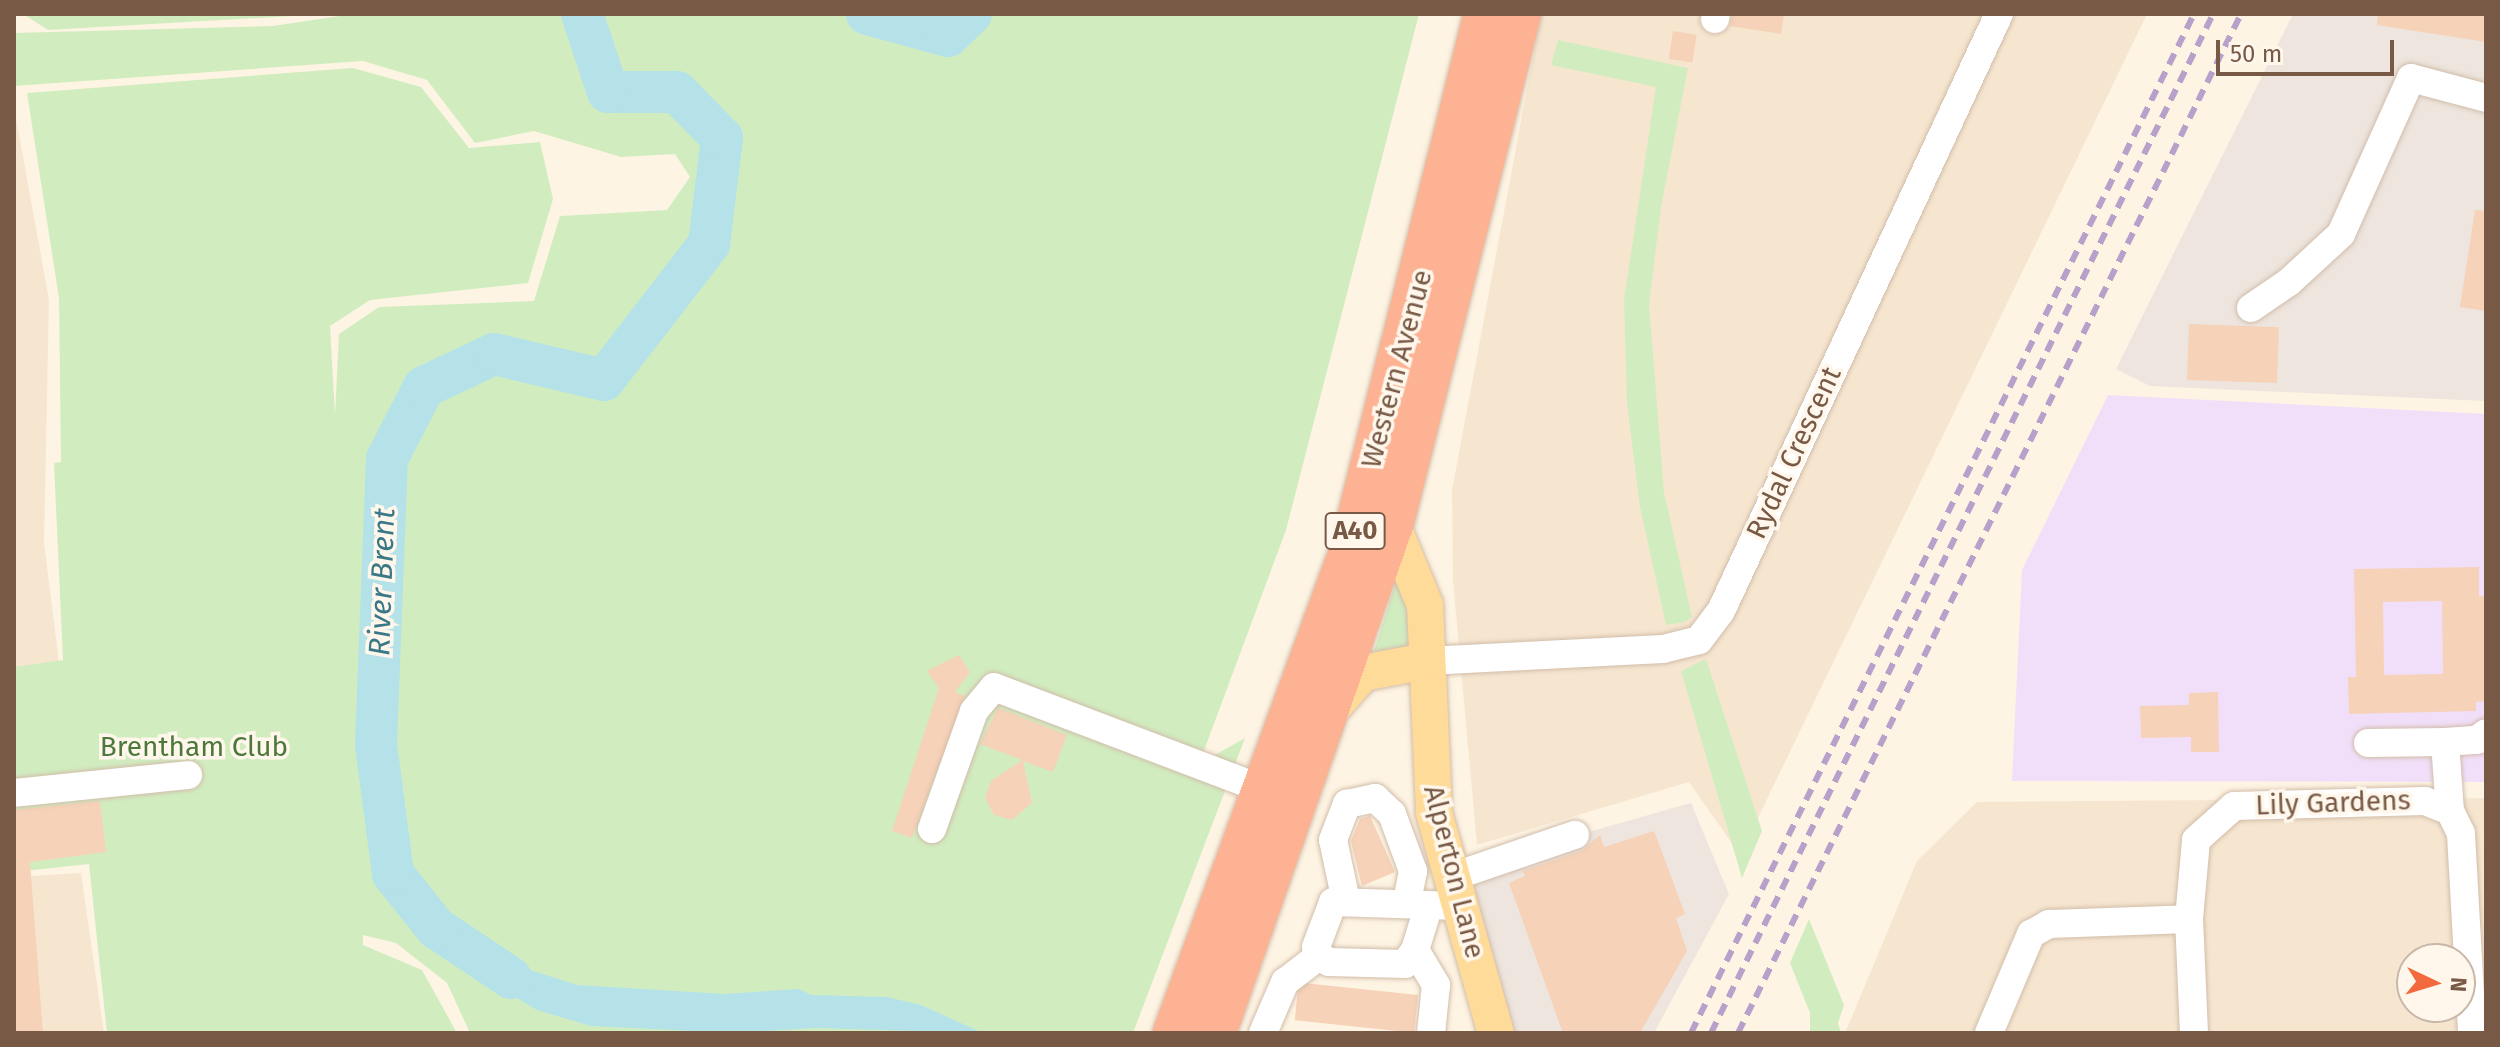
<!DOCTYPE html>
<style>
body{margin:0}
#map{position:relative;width:2500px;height:1047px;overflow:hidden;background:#fef4e3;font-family:"Fira Sans",sans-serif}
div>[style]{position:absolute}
.residential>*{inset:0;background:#f6e6d0}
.industrial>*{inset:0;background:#ede5de}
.education>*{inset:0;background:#f1dffa}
.green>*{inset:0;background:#d1edc0}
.water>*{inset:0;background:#b5e1e9}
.river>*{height:42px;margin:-21px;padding:0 21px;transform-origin:21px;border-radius:21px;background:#b5e1e9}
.building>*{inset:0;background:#f6d2b8;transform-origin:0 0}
.roads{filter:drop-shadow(0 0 2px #d2bdaa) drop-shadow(0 0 2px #d2bdaa)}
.minor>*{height:28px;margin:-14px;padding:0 14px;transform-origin:14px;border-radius:14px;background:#fff}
.major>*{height:36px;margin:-18px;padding:0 18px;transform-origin:18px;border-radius:18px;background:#ffdb99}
.highway>*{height:42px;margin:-21px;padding:0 21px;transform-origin:21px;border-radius:21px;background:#fdb294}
.rail>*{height:6px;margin-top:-3px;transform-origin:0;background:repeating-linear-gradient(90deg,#b7a0c9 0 12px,transparent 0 20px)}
span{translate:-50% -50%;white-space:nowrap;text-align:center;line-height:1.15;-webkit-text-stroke:7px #fff7eb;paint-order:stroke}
.shield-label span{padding:2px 6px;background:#fff7eb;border:2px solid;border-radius:6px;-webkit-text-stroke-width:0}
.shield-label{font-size:26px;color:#785946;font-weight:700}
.street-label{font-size:28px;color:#785946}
.park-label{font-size:28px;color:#4c793b}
.water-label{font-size:30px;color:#3b7887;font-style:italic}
.frame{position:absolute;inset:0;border:16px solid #785946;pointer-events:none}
.north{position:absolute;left:2396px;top:943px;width:80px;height:80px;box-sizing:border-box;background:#fff7eb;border:2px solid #c9b8a9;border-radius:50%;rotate:94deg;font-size:22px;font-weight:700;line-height:32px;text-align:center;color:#785946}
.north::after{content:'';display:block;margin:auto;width:28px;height:36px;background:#f2693e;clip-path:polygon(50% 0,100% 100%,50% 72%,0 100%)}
.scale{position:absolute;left:2216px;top:40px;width:178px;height:36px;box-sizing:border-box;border:4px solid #785946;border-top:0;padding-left:10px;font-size:24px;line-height:28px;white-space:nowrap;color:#785946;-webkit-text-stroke:6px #fff7eb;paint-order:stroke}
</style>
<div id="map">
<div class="residential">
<i style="clip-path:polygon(1541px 14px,2147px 14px,1740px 855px,1689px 782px,1477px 845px,1453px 581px,1452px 490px)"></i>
<i style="clip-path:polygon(14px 107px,49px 300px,44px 543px,59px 663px,14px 669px)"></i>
<i style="clip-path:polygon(evenodd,2486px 798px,2486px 1033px,1845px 1033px,1917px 861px,1977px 802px,2486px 798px,2412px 959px,2460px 959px,2460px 1007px,2412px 1007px,2412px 959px)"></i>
<i style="clip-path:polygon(81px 873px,104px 1033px,14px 1033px,14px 877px)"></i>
</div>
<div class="industrial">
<i style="clip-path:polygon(2293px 14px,2486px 14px,2486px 401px,2150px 386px,2116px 369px)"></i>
<i style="clip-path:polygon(1691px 803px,1729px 894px,1654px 1033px,1496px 1033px,1451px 871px)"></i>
</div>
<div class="education">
<i style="clip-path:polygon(2108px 395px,2486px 414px,2486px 782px,2012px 781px,2022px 570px)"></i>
</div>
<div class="green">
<i style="clip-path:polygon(23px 14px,326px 14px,48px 30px)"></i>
<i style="clip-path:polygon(353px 14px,1419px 14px,1286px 530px,1199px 764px,1245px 738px,1133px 1033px,470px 1033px,447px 983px,396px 943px,363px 935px,363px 945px,422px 970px,457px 1033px,107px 1033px,89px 864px,14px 872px,14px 667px,63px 660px,54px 463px,61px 462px,59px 298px,27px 93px,353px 68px,421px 87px,469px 148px,540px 142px,553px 199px,528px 283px,370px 300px,330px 326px,335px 415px,339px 334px,379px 307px,534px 301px,560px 216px,667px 210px,690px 177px,675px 154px,621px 157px,534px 131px,475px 143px,427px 80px,363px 61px,14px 86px,14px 33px,273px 26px)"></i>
<i style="clip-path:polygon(1558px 40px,1688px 68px,1661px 207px,1649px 305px,1664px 492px,1692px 617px,1685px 622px,1666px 625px,1640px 507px,1627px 403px,1624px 300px,1656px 87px,1551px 65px)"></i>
<i style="clip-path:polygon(1404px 581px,1411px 590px,1412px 660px,1374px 651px,1395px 585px)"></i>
<i style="clip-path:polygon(1706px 659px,1762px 831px,1742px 878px,1681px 671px)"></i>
<i style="clip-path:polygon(1809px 919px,1844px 1005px,1838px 1023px,1841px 1033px,1810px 1033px,1810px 1013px,1790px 963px)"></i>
</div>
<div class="water">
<i style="clip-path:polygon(471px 931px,527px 969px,577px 985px,725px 994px,799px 989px,811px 995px,887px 997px,921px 1005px,983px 1033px,816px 1028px,733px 1033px,591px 1026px,537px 1010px,453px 960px)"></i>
</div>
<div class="river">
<i style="left:867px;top:14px;width:84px;rotate:15.2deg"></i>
<i style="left:948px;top:36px;width:32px;rotate:-44deg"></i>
<i style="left:511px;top:978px;width:90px;rotate:-146.3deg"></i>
<i style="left:436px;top:928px;width:69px;rotate:-128.5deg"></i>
<i style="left:393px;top:874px;width:131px;rotate:-97.5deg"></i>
<i style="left:376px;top:744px;width:285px;rotate:-87.8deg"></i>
<i style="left:387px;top:459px;width:81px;rotate:-62.8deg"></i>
<i style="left:424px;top:387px;width:77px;rotate:-25.2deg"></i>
<i style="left:494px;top:354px;width:113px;rotate:13.3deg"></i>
<i style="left:604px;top:380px;width:172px;rotate:-52.3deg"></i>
<i style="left:709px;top:244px;width:107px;rotate:-83deg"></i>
<i style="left:722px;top:138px;width:64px;rotate:-134.4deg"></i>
<i style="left:677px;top:92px;width:69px;rotate:180deg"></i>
<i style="left:608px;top:92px;width:82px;rotate:-108.4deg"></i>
</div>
<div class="building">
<i style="clip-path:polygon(1733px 14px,1784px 14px,1781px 34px,1730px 26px)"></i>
<i style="clip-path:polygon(2378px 14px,2486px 14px,2486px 42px,2377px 25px)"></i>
<i style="left:1673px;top:31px;width:24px;height:28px;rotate:9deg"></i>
<i style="clip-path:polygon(2475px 210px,2486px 211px,2486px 311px,2460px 307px)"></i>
<i style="left:2189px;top:324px;width:90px;height:56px;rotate:2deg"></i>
<i style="clip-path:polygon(evenodd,2479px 567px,2479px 596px,2486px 596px,2486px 701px,2476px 702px,2476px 711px,2349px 714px,2348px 677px,2356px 677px,2354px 569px,2479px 567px,2442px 601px,2443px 674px,2384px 675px,2383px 602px,2442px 601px)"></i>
<i style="clip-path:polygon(959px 655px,970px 672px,955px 692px,965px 696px,912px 838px,892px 831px,939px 688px,927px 671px)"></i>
<i style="clip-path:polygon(2218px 692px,2219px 752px,2191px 752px,2191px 737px,2141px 738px,2140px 706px,2189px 705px,2189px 693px)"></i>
<i style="clip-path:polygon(998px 708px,1067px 735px,1053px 772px,1023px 761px,1032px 803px,1012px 820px,994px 815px,985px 798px,991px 781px,1022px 760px,980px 744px)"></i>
<i style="clip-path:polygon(100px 801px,106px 852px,30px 862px,43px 1033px,14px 1033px,14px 810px)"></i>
<i style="clip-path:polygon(1370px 816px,1395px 872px,1362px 886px,1351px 841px,1360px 819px)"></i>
<i style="clip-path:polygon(1654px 831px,1685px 914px,1676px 918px,1687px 951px,1640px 1033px,1563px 1033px,1509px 883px,1525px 876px,1523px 871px,1581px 851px,1600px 835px,1604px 847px)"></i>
<i style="left:1418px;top:995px;width:38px;height:120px;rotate:96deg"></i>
</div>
<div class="roads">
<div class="minor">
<i style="left:1715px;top:19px;width:5px;rotate:-79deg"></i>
<i style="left:2251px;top:308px;width:46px;rotate:-34.4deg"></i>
<i style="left:2289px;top:282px;width:71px;rotate:-42.7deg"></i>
<i style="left:2341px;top:234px;width:171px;rotate:-65.8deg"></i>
<i style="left:2411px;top:78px;width:78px;rotate:14.9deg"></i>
<i style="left:1426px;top:661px;width:237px;rotate:-2.9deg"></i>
<i style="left:1663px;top:649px;width:37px;rotate:-14deg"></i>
<i style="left:1699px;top:640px;width:36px;rotate:-53deg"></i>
<i style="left:1721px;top:611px;width:659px;rotate:-65.03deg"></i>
<i style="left:2445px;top:742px;width:32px;rotate:-4deg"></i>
<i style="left:2477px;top:740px;width:11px;rotate:-38deg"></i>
<i style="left:2368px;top:743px;width:77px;rotate:-0.7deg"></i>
<i style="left:2445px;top:742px;width:69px;rotate:85.9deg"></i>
<i style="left:14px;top:793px;width:175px;rotate:-5.9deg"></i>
<i style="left:932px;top:829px;width:125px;rotate:-70.4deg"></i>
<i style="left:974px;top:711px;width:31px;rotate:-50deg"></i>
<i style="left:994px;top:687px;width:290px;rotate:20.8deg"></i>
<i style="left:1452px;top:877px;width:130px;rotate:-18.9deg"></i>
<i style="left:1346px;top:901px;width:62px;rotate:-102deg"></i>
<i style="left:1333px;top:840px;width:39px;rotate:-69deg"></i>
<i style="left:1347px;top:804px;width:29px;rotate:-12deg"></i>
<i style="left:1375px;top:798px;width:23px;rotate:43deg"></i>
<i style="left:1392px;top:814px;width:61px;rotate:69.8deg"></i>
<i style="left:1413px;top:871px;width:32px;rotate:101deg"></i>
<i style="left:1428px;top:908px;width:44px;rotate:107.2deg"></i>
<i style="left:1415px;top:950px;width:17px;rotate:126deg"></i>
<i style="left:1405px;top:964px;width:76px;rotate:-178.5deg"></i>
<i style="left:1329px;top:962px;width:12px;rotate:-149deg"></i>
<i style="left:1319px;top:956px;width:9px;rotate:-108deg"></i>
<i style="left:1316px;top:947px;width:48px;rotate:-69.3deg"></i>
<i style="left:1333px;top:902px;width:126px;rotate:1.8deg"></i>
<i style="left:1415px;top:950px;width:41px;rotate:59deg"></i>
<i style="left:1436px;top:985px;width:48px;rotate:95.9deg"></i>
<i style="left:1263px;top:1033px;width:56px;rotate:-66.7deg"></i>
<i style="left:1285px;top:982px;width:43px;rotate:-37.4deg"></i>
<i style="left:1989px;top:1033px;width:108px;rotate:-67deg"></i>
<i style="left:2031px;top:934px;width:21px;rotate:-29deg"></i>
<i style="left:2049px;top:924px;width:140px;rotate:-2deg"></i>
<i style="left:2194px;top:1033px;width:114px;rotate:-92.5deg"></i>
<i style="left:2189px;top:919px;width:79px;rotate:-84.9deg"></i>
<i style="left:2196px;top:840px;width:51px;rotate:-41.8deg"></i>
<i style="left:2234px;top:806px;width:191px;rotate:-1.5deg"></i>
<i style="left:2425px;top:801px;width:27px;rotate:22deg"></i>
<i style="left:2450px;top:811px;width:25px;rotate:64deg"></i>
<i style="left:2461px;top:834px;width:199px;rotate:86.8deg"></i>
</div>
<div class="major">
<i style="left:1392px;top:525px;width:87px;rotate:67.6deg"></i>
<i style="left:1425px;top:605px;width:208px;rotate:87.5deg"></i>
<i style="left:1434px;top:813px;width:229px;rotate:74.3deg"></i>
<i style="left:1331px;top:709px;width:48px;rotate:-48.4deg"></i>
<i style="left:1363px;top:673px;width:64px;rotate:-10.8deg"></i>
</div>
<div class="highway">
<i style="left:1174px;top:1033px;width:509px;rotate:-69.89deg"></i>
<i style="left:1349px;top:555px;width:558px;rotate:-75.89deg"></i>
<i style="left:1215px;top:1033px;width:538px;rotate:-70.79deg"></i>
<i style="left:1392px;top:525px;width:527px;rotate:-75.94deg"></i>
</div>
</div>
<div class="rail">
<i style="left:1691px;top:1033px;width:1136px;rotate:-63.73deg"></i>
<i style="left:1711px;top:1033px;width:1136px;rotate:-63.77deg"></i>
<i style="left:1738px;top:1033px;width:1136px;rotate:-63.73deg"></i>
</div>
<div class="shield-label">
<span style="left:1355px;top:531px">A40</span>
</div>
<div class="street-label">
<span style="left:1397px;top:369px;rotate:-75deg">Western Avenue</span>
<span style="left:1794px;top:453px;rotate:-65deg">Rydal Crescent</span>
<span style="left:2333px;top:803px;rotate:-2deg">Lily Gardens</span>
<span style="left:1454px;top:872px;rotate:76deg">Alperton Lane</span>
</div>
<div class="park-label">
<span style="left:194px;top:747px">Brentham Club</span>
</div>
<div class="water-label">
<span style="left:382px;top:582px;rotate:-88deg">River Brent</span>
</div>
<div class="frame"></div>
<div class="north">N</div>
<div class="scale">50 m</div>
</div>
